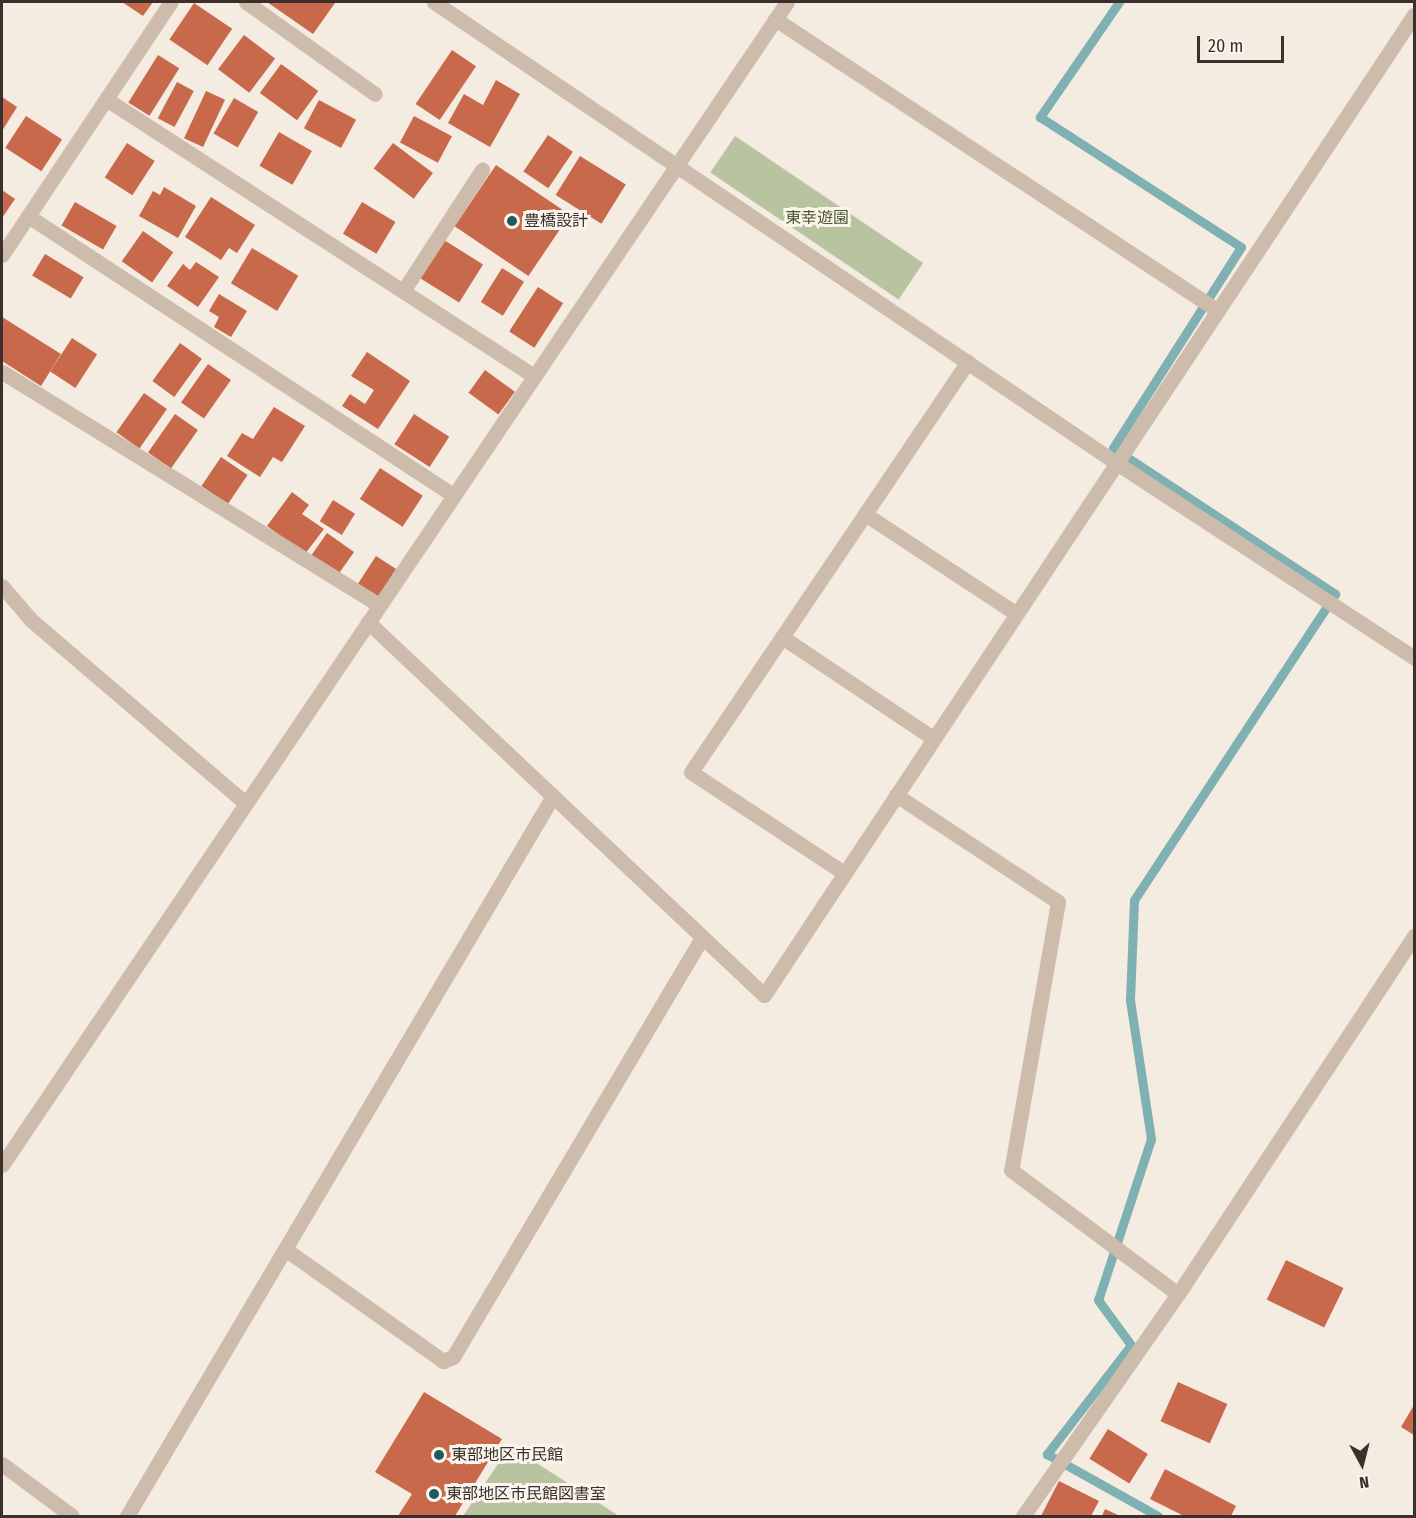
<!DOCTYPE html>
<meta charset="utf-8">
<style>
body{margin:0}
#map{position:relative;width:1416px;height:1518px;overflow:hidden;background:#f4ebe1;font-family:"Fira Sans Condensed","Noto Sans JP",sans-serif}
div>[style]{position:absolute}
.green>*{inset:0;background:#b8c4a0;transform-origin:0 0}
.stream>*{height:9px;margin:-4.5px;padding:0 4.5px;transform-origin:4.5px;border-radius:4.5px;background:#7fb0b2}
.building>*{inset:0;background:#c8694b;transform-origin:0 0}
.minor>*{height:15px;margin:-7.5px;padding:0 7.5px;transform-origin:7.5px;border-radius:7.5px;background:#cdbbac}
.dots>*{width:16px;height:16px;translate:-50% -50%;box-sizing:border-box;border:3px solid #fbf5ee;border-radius:50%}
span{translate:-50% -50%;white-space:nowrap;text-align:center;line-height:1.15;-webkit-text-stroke:6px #fbf5ee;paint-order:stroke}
.park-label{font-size:16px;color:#4a5a2e}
.poi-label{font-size:16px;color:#3b302b}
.left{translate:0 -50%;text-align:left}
.frame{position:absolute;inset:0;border:3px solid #3b302b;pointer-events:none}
.north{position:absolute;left:1332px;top:1434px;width:60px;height:60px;-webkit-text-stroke:4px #fbf5ee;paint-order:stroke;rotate:173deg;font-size:16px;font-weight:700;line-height:24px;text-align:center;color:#3b302b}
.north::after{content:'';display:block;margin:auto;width:21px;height:27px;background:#3b302b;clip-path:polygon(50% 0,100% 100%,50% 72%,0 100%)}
.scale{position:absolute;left:1197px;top:36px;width:87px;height:27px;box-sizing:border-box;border:3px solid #3b302b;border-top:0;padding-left:8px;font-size:18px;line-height:21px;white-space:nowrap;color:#3b302b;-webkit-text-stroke:4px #fbf5ee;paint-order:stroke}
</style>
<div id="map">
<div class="green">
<i style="left:735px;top:136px;width:227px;height:44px;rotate:34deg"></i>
<i style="clip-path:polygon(510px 1446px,619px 1516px,463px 1516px)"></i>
</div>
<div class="stream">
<i style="left:1119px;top:2px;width:140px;rotate:124.5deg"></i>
<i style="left:1040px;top:117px;width:239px;rotate:32.9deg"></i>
<i style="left:1241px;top:247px;width:238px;rotate:122.5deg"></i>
<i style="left:1113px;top:448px;width:266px;rotate:33.3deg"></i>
<i style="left:1335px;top:594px;width:366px;rotate:123.3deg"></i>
<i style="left:1134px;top:900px;width:100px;rotate:92.3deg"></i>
<i style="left:1130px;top:1000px;width:141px;rotate:81.4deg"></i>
<i style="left:1151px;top:1139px;width:169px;rotate:108.2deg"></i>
<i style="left:1098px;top:1300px;width:56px;rotate:53.7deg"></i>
<i style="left:1131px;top:1345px;width:138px;rotate:127.6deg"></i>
<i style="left:1047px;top:1454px;width:127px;rotate:29.2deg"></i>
</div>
<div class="building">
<i style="clip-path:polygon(122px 2px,153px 2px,143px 16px)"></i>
<i style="clip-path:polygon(267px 2px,332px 2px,335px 3px,313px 34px)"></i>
<i style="left:194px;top:3px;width:46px;height:44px;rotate:34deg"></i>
<i style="left:244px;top:35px;width:39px;height:43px;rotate:37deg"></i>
<i style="left:452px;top:50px;width:29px;height:65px;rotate:34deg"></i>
<i style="left:158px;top:55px;width:25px;height:56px;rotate:32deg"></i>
<i style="left:281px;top:64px;width:46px;height:36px;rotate:36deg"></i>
<i style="clip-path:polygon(496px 80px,520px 94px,490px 147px,448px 123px,464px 94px,483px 105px)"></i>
<i style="left:177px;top:82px;width:19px;height:41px;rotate:28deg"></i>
<i style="left:206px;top:91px;width:21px;height:52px;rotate:25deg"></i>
<i style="clip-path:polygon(2px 97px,17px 107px,2px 131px)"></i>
<i style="left:234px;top:98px;width:28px;height:41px;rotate:30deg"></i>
<i style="left:319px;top:100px;width:42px;height:32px;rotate:28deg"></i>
<i style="left:26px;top:116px;width:43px;height:38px;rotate:33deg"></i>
<i style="left:414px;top:116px;width:43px;height:30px;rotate:28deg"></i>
<i style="left:279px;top:132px;width:38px;height:39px;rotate:30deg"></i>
<i style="left:548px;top:135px;width:30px;height:44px;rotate:34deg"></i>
<i style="left:127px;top:143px;width:33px;height:41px;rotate:33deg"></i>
<i style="left:393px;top:143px;width:50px;height:32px;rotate:37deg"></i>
<i style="left:580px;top:156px;width:54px;height:46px;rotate:32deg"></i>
<i style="left:496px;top:165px;width:89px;height:74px;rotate:34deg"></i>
<i style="clip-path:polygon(164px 187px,196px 206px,178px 238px,139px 216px,153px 191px,160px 195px)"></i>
<i style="clip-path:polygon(2px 190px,15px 199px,2px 218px)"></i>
<i style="clip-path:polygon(211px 197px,255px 225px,237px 253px,229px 248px,221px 260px,185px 237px)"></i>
<i style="left:75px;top:202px;width:48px;height:27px;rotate:30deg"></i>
<i style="left:362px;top:202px;width:39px;height:37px;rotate:31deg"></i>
<i style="left:143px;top:231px;width:37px;height:37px;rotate:35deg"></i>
<i style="left:444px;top:240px;width:46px;height:45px;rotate:32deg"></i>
<i style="left:252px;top:248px;width:54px;height:41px;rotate:31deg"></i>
<i style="left:45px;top:254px;width:45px;height:25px;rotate:31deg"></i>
<i style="clip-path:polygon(196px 262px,219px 277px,198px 307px,167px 286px,183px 264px,190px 270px)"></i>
<i style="left:502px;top:268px;width:26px;height:40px;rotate:32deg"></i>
<i style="left:538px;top:287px;width:30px;height:53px;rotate:33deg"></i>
<i style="clip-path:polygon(219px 294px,247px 311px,231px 337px,214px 327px,219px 317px,209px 311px)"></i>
<i style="clip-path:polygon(2px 317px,61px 354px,41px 386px,2px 361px)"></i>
<i style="left:72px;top:338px;width:30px;height:40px;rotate:33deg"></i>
<i style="left:180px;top:343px;width:27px;height:47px;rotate:36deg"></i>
<i style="clip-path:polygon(367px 352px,410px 381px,378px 429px,342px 406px,350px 394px,365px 404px,374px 390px,351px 376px)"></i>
<i style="left:208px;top:364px;width:28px;height:47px;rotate:35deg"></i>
<i style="left:485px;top:370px;width:37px;height:28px;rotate:36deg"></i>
<i style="left:144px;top:393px;width:28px;height:48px;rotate:35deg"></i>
<i style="clip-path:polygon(274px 407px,305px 426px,282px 462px,273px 457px,260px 477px,227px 456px,242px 433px,253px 439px)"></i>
<i style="left:175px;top:414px;width:28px;height:47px;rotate:35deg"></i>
<i style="left:414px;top:414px;width:42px;height:36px;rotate:33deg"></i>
<i style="left:221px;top:457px;width:32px;height:35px;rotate:34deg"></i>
<i style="left:380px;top:468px;width:51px;height:37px;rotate:33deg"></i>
<i style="clip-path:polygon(292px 492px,309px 505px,302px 514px,324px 529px,305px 554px,267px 526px)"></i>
<i style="left:333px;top:500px;width:26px;height:25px;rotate:32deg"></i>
<i style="left:327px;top:533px;width:33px;height:27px;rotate:35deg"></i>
<i style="left:376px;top:556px;width:24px;height:34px;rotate:33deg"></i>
<i style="left:1286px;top:1260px;width:64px;height:44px;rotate:26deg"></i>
<i style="left:1178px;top:1382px;width:54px;height:43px;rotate:24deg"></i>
<i style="clip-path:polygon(424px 1392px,502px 1439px,455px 1516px,398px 1516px,412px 1494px,375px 1472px)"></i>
<i style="clip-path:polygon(1414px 1405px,1414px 1435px,1401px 1427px)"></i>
<i style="left:1108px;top:1429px;width:47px;height:35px;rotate:32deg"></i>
<i style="clip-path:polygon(1165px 1469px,1236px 1506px,1231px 1516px,1184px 1516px,1150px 1499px)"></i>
<i style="clip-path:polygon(1059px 1481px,1099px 1501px,1091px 1516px,1041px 1516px)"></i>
<i style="clip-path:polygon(1105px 1509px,1120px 1516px,1102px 1516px)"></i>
</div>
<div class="minor">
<i style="left:246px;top:2px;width:158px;rotate:35.5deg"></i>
<i style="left:434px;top:2px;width:822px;rotate:34.04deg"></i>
<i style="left:1115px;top:462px;width:358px;rotate:33.2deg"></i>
<i style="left:775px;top:19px;width:529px;rotate:33.36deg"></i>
<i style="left:106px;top:99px;width:510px;rotate:32.91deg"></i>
<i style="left:28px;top:216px;width:508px;rotate:33.28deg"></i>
<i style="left:2px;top:255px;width:304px;rotate:-56.3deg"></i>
<i style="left:403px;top:291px;width:145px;rotate:-56.9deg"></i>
<i style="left:2px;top:372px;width:443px;rotate:31.7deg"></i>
<i style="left:865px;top:514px;width:180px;rotate:33.4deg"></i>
<i style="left:2px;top:586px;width:45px;rotate:49.5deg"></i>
<i style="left:31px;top:620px;width:282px;rotate:40.5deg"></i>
<i style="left:368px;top:622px;width:544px;rotate:43.29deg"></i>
<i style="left:764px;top:995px;width:1176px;rotate:-56.45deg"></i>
<i style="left:782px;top:637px;width:182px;rotate:33.8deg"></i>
<i style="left:896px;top:795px;width:194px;rotate:33.4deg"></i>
<i style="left:1058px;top:902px;width:272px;rotate:99.9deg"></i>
<i style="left:1011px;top:1170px;width:208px;rotate:36.6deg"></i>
<i style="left:844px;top:873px;width:183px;rotate:-146.6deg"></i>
<i style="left:691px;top:772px;width:495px;rotate:-56deg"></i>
<i style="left:2px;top:1165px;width:1403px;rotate:-55.98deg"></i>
<i style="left:285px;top:1249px;width:194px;rotate:35.3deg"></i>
<i style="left:443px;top:1361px;width:11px;rotate:-22deg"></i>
<i style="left:453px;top:1357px;width:488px;rotate:-59.3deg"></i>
<i style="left:2px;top:1464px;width:87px;rotate:36.6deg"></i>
<i style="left:127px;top:1516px;width:837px;rotate:-59.39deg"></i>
<i style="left:1023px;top:1516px;width:271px;rotate:-55.1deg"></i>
<i style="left:1178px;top:1294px;width:429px;rotate:-56.6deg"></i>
</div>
<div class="dots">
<i style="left:512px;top:221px;background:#1f5a5e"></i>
<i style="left:439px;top:1455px;background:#1f5a5e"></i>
<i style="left:434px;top:1494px;background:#1f5a5e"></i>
</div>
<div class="park-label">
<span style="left:817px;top:218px">東幸遊園</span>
</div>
<div class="poi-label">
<span class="left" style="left:524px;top:221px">豊橋設計</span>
<span class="left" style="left:451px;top:1455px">東部地区市民館</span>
<span class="left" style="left:446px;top:1494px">東部地区市民館図書室</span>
</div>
<div class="frame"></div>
<div class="north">N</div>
<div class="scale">20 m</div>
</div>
